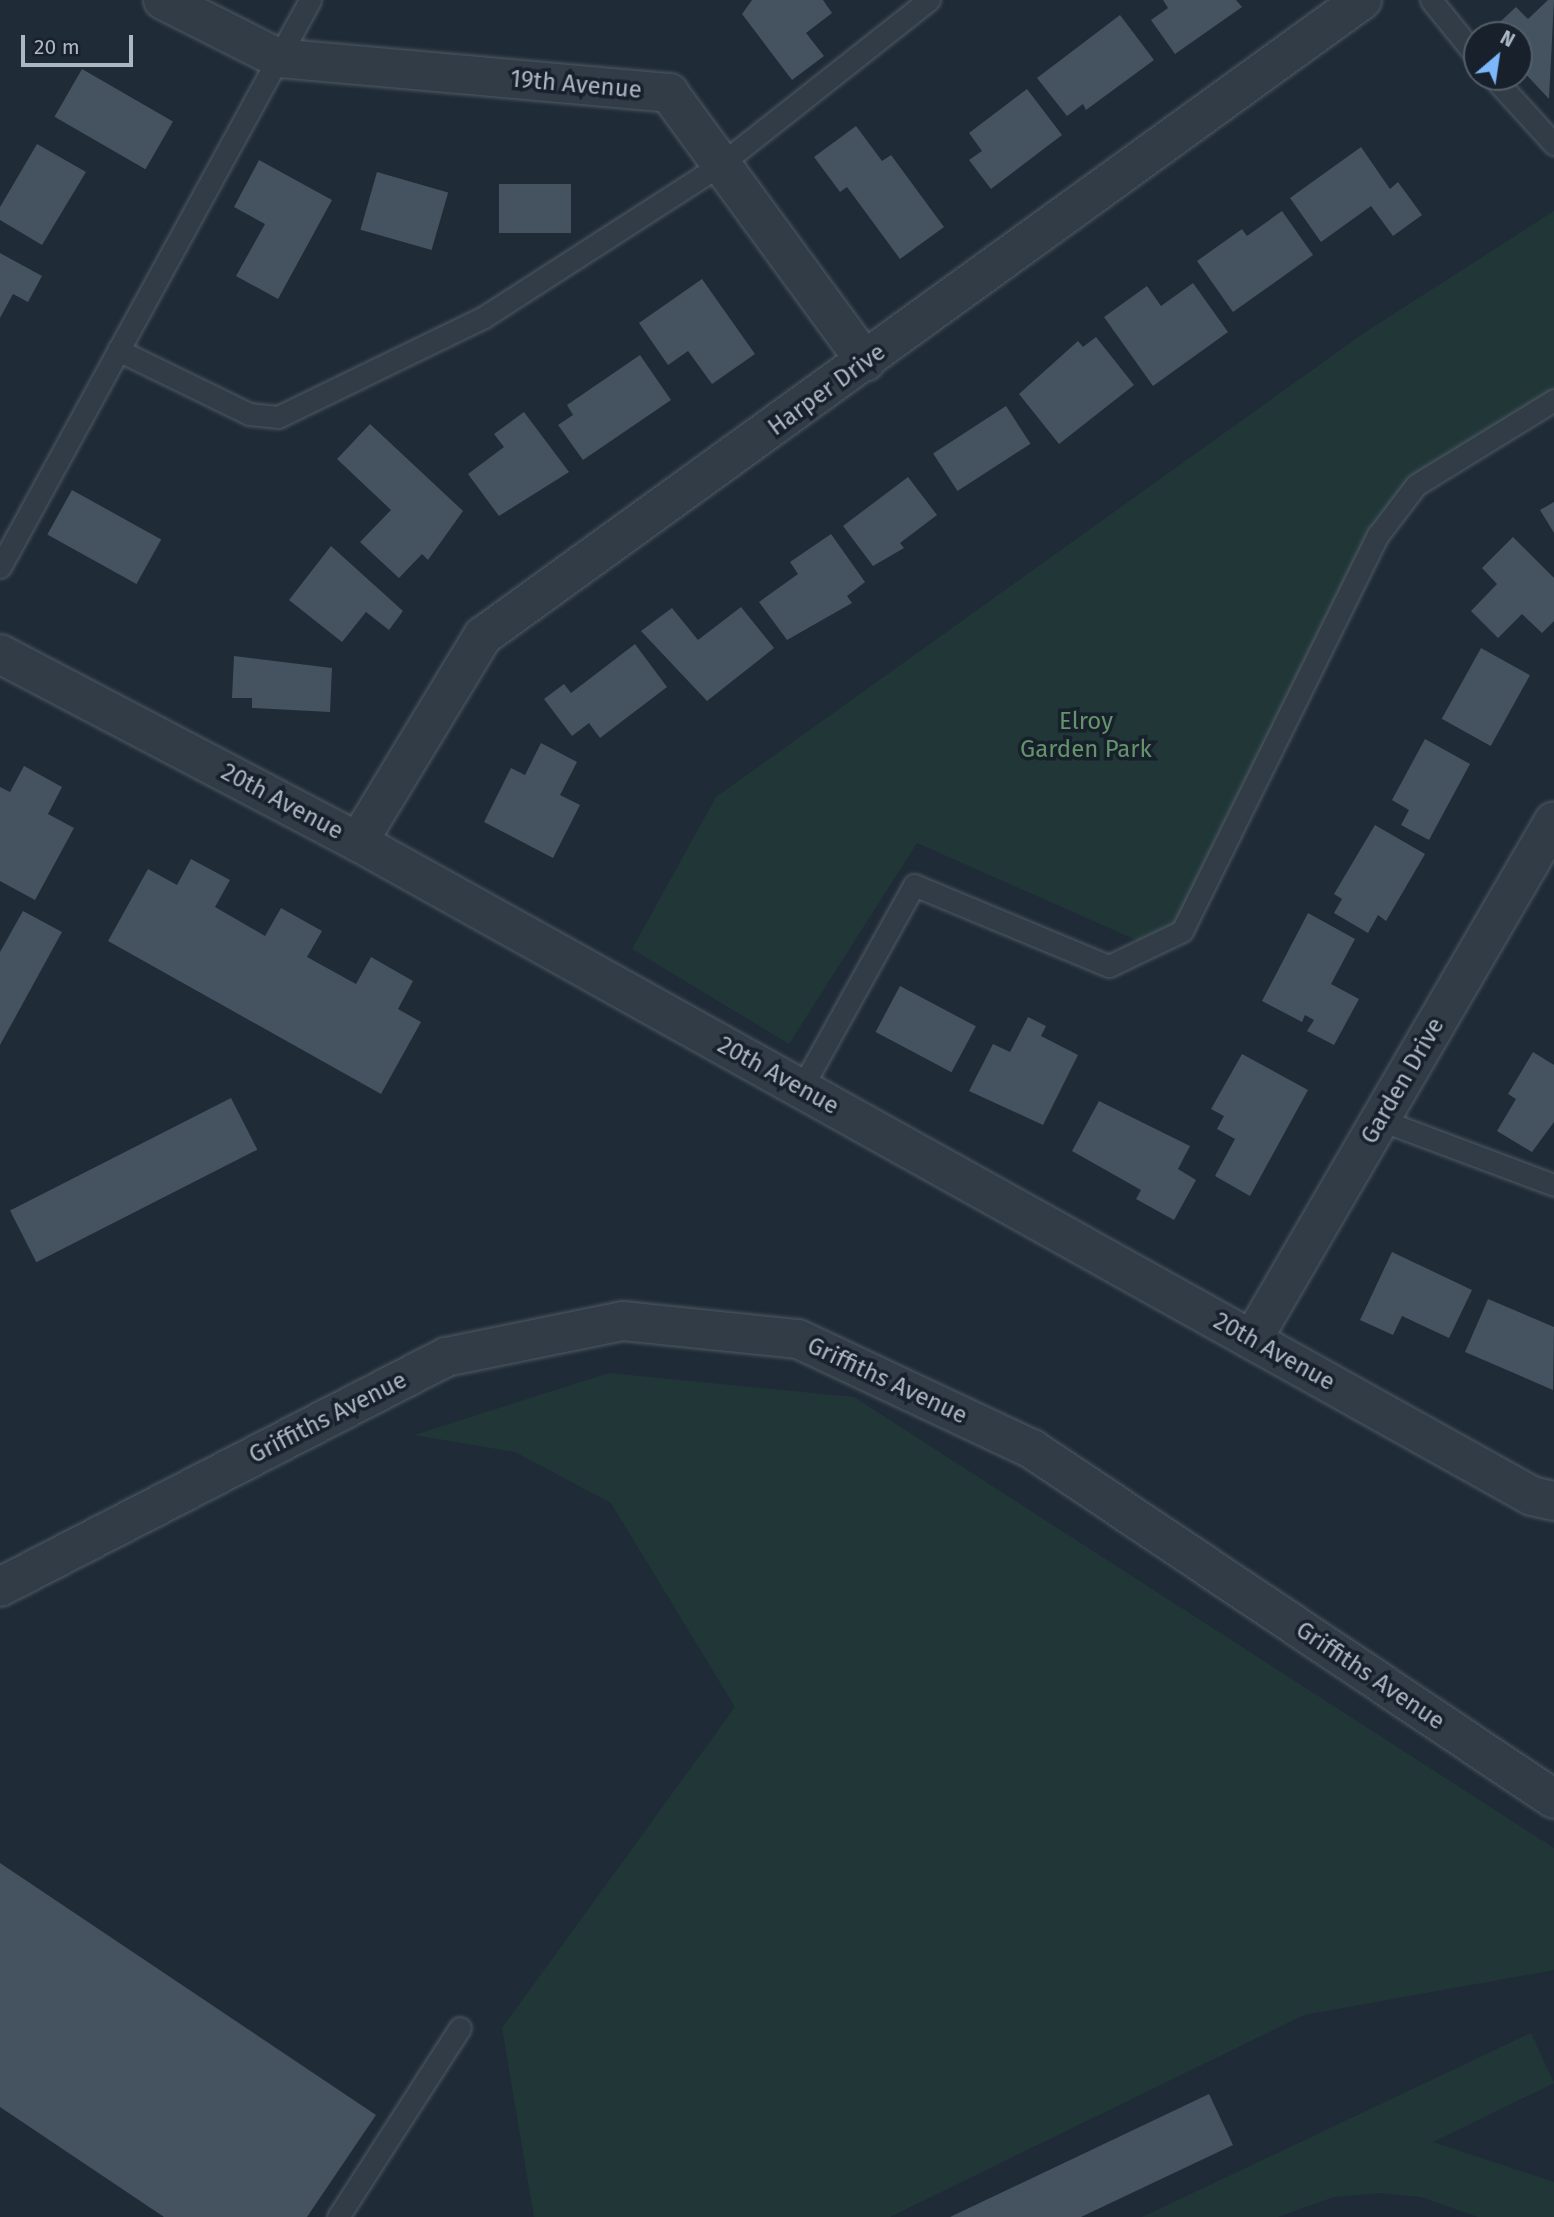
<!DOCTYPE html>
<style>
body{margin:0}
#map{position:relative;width:1554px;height:2217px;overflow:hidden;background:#1f2b36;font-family:"Fira Sans",sans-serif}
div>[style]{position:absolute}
.green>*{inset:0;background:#213737}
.building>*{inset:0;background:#455260;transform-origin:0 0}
.roads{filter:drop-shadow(0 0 2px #505a65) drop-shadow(0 0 2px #505a65)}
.lane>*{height:21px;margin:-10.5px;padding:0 10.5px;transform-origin:10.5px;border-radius:10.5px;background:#323c47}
.street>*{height:38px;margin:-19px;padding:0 19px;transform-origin:19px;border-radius:19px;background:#323c47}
span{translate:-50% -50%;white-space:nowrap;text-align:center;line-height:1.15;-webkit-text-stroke:7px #18212b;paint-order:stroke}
.street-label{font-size:24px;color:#acb7c4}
.park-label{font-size:24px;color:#64946b}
.north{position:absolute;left:1463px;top:21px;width:70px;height:70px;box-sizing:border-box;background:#18212b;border:2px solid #535d68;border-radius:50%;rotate:29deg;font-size:19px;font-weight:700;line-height:28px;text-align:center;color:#acb7c4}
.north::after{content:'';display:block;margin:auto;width:24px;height:32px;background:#7bb7fa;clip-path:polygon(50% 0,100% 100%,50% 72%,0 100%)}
.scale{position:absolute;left:21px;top:35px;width:112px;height:32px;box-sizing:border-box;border:4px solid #acb7c4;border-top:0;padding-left:9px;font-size:21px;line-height:24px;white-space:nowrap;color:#acb7c4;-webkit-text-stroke:5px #18212b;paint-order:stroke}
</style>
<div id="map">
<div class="green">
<i style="clip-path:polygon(1554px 211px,1554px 392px,1387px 521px,1161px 951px,917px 843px,789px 1044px,632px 949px,716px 797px,1364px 333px)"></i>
<i style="clip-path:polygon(609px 1373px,854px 1397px,1554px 1848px,1554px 1970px,1304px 2015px,890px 2217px,534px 2217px,502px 2028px,735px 1707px,611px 1503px,515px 1452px,414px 1435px)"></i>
<i style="clip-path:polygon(1531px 2033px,1554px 2083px,1433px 2142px,1554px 2182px,1554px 2217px,1478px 2217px,1421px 2197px,1380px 2193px,1334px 2197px,1278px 2217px,1142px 2217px)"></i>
</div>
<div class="building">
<i style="clip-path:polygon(752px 0,823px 0,832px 13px,806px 33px,824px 56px,792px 80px,742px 14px)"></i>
<i style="clip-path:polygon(1163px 0,1236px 0,1242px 7px,1175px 54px,1151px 20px,1168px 8px)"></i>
<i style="clip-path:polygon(1548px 0,1554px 0,1549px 99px,1519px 67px,1519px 35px,1487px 34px,1516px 7px,1528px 19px)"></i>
<i style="clip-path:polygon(1120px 15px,1154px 60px,1086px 110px,1083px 104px,1067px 116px,1037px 78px)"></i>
<i style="left:82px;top:69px;width:105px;height:55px;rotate:30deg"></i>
<i style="clip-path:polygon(1027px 89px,1062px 135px,991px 189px,969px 160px,982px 151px,969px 133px)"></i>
<i style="clip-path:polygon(856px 126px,882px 161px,891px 155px,944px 227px,900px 259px,847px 187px,840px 192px,814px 157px)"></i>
<i style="clip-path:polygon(37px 144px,86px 172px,42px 245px,0 220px,0 207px)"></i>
<i style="clip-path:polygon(1361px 147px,1390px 189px,1398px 182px,1422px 215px,1393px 236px,1371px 206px,1321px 242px,1290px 198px)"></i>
<i style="clip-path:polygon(259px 160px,332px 200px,278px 299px,236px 276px,265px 224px,234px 207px)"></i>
<i style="left:377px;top:172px;width:74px;height:60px;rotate:16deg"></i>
<i style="left:499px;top:184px;width:72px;height:49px"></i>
<i style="clip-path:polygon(1282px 211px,1313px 255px,1233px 312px,1197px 261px,1242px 229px,1247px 236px)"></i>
<i style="clip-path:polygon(0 253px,42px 276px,28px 302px,13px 294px,0 318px)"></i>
<i style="clip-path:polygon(702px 279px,755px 354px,712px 384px,688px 351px,668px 365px,639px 323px)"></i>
<i style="clip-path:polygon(1193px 283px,1228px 332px,1153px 386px,1104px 317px,1147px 286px,1161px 306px)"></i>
<i style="clip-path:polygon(1096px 337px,1134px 385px,1059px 444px,1019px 394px,1078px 341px,1083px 347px)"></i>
<i style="clip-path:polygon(640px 355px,671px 400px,583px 460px,558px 425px,573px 415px,567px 405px)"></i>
<i style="left:1006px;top:406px;width:45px;height:87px;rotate:57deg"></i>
<i style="clip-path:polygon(524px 412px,569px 472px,499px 516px,468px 474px,504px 447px,494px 434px)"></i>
<i style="clip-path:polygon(370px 424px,463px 511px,428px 560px,422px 554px,399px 578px,360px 542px,391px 510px,337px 459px)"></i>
<i style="clip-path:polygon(908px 477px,937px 515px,900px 543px,904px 548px,873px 566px,843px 526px)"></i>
<i style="left:72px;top:490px;width:102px;height:51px;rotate:29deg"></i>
<i style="clip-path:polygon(1554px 502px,1554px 533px,1540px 510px)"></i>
<i style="clip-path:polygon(831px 534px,865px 582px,847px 596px,852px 603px,787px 640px,759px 602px,798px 574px,790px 562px)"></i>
<i style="clip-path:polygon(1513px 537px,1554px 578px,1554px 621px,1542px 633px,1522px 614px,1498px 638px,1471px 611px,1497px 584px,1482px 568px)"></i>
<i style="clip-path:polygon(331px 546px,403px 611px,389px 630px,366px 612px,342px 642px,289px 600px)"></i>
<i style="clip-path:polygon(741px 607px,774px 648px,707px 701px,641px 631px,672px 608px,698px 640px)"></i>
<i style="clip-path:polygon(635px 644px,667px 687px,600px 738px,589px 723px,572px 736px,544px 699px,564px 684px,571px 693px)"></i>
<i style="left:1481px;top:648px;width:56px;height:81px;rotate:29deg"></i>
<i style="clip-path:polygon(234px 656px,332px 668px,330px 712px,252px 708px,252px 698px,232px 698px)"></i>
<i style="clip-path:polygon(1425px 739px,1470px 764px,1429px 840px,1401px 825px,1409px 810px,1392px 800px)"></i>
<i style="clip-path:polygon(541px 743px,577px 762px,560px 795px,580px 805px,553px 858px,484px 822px,511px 768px,525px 775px)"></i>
<i style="clip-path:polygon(24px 766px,62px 787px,48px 814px,74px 828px,35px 900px,0 881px,0 787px,10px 792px)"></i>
<i style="clip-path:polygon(1375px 825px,1425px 854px,1386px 921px,1378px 915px,1368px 933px,1334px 913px,1342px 899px,1334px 894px)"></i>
<i style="clip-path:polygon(191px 859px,230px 880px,215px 907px,265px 936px,281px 908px,322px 931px,307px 957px,356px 984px,371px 957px,413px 981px,398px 1009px,421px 1022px,381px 1094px,108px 941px,148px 869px,177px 885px)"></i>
<i style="clip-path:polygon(23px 911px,62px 932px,0 1045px,0 952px)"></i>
<i style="clip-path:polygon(1308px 913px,1355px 939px,1331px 984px,1359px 999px,1334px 1045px,1307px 1031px,1314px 1020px,1305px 1015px,1302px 1022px,1262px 1001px)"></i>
<i style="left:900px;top:986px;width:86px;height:52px;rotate:28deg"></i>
<i style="clip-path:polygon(1028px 1017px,1046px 1026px,1041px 1036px,1078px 1055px,1043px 1125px,969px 1091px,993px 1044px,1010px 1052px)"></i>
<i style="clip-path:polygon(1533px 1052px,1554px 1065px,1554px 1122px,1532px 1152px,1497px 1131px,1516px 1099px,1508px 1094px)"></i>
<i style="clip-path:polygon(1242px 1054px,1308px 1090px,1250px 1196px,1215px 1176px,1235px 1139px,1217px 1129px,1224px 1116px,1211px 1109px)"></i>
<i style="left:231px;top:1098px;width:58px;height:248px;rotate:63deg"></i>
<i style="clip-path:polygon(1099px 1101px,1190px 1146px,1178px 1169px,1196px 1180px,1174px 1220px,1136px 1199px,1141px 1190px,1072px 1151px)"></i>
<i style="clip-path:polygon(1392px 1252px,1472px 1290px,1449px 1338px,1402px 1316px,1393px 1335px,1360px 1320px)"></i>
<i style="clip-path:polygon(1488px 1299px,1554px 1327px,1553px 1390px,1465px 1352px)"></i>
<i style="clip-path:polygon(0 1863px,376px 2115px,307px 2217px,164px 2217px,0 2107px)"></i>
<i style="clip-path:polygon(1209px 2094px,1233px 2145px,1081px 2217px,950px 2217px)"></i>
</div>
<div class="roads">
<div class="lane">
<i style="left:1431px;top:0;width:73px;rotate:51.1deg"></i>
<i style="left:1493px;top:77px;width:91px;rotate:47.7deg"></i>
<i style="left:118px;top:350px;width:146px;rotate:26deg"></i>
<i style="left:249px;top:414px;width:29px;rotate:6deg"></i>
<i style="left:278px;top:417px;width:229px;rotate:-25.9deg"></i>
<i style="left:484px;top:317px;width:282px;rotate:-32.8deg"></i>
<i style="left:721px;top:164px;width:265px;rotate:-38.3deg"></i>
<i style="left:0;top:567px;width:646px;rotate:-61.33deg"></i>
<i style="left:801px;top:1089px;width:233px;rotate:-61deg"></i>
<i style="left:914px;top:885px;width:211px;rotate:22.6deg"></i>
<i style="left:1109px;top:966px;width:81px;rotate:-25.6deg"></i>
<i style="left:1182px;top:931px;width:442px;rotate:-63.7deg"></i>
<i style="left:1378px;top:535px;width:63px;rotate:-52.8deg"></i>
<i style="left:1416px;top:485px;width:162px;rotate:-31.6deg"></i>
<i style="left:1381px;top:1120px;width:185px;rotate:20.6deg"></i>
<i style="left:338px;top:2217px;width:225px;rotate:-57.2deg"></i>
</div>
<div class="street">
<i style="left:163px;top:0;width:129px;rotate:26.8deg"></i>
<i style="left:278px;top:58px;width:393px;rotate:5.1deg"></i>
<i style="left:669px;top:93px;width:333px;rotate:53.8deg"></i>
<i style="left:0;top:654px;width:404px;rotate:27.7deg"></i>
<i style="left:358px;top:842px;width:1344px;rotate:29.12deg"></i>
<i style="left:1532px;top:1496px;width:23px;rotate:13deg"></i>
<i style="left:358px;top:842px;width:241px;rotate:-58.8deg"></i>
<i style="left:483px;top:636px;width:1085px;rotate:-35.89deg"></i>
<i style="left:1252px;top:1340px;width:600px;rotate:-59.81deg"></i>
<i style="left:0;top:1587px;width:502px;rotate:-27.28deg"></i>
<i style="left:446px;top:1357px;width:181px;rotate:-11.5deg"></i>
<i style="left:623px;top:1321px;width:176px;rotate:5.9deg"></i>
<i style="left:798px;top:1339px;width:259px;rotate:25.2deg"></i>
<i style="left:1032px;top:1449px;width:628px;rotate:33.84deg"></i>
</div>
</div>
<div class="street-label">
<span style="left:576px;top:85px;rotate:5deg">19th Avenue</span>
<span style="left:827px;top:390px;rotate:-36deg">Harper Drive</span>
<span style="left:282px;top:802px;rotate:28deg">20th Avenue</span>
<span style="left:778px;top:1076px;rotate:29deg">20th Avenue</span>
<span style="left:1403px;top:1081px;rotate:-60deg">Garden Drive</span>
<span style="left:1274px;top:1352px;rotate:29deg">20th Avenue</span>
<span style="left:887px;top:1381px;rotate:25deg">Griffiths Avenue</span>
<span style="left:328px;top:1418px;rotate:-27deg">Griffiths Avenue</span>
<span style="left:1370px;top:1676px;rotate:34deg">Griffiths Avenue</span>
</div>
<div class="park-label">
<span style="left:1086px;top:736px">Elroy<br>Garden Park</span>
</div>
<div class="north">N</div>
<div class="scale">20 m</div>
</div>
